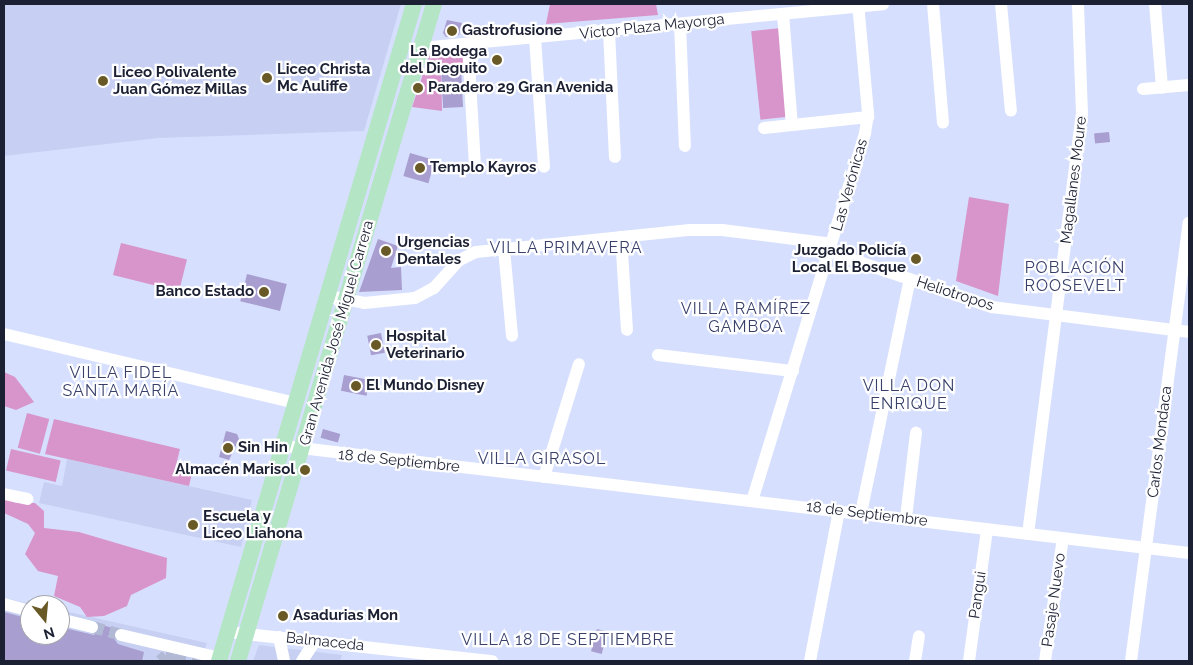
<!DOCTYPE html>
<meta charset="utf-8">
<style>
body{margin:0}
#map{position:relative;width:1193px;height:665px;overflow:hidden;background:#d6dffe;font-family:Raleway,sans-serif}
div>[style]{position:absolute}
.built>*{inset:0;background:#c7d0f2}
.green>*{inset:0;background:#d895cb;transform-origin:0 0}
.building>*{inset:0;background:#a89ed0;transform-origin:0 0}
.minor-tunnel>*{height:12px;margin-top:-6px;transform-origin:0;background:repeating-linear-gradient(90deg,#b1b9d5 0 12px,transparent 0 18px)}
.minor>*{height:12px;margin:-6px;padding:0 6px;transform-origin:6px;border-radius:6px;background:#fff}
.major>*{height:16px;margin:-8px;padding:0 8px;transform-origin:8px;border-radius:8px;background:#b4e5c4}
.dots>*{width:14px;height:14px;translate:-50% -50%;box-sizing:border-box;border:2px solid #fff;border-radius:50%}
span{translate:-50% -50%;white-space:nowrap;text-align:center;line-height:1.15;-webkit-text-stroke:4.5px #fff;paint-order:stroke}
.street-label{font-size:15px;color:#1c2033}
.poi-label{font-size:15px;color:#1c2033;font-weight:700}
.left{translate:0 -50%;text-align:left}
.right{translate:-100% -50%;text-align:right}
.neighbourhood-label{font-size:16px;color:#38406a;letter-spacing:1px}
.frame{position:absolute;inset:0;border:5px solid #1c2033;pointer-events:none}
.north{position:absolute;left:20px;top:595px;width:50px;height:50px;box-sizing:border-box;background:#fff;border:1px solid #a4a6ad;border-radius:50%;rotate:163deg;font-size:14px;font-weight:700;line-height:20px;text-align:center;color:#1c2033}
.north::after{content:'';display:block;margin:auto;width:18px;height:22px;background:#685926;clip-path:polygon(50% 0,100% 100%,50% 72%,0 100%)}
</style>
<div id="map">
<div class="built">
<i style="clip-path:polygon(4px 4px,401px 4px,364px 131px,158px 138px,4px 156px)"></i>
<i style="clip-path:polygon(67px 459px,252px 500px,241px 547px,39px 503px,44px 482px,62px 486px)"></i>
<i style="clip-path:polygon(4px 598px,36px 605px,30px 605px,30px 635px,60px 635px,60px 610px,207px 643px,201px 661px,4px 661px)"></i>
<i style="clip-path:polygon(259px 645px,342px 655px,340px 661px,253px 661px)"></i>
</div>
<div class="green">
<i style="clip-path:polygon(550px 4px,656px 4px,658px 15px,546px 24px)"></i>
<i style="left:781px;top:28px;width:89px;height:30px;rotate:84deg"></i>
<i style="clip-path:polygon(467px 52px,469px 65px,441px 68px,442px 111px,412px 107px,429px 56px)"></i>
<i style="clip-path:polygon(969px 197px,1009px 204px,998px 296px,956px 281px)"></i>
<i style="left:121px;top:243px;width:68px;height:33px;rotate:14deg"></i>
<i style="clip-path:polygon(4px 372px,15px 377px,34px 402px,16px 410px,4px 406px)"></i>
<i style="left:27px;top:413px;width:23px;height:36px;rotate:15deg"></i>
<i style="clip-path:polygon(54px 419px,180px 449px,175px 469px,192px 473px,189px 486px,45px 454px)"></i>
<i style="left:11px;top:449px;width:51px;height:22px;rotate:13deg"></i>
<i style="clip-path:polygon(4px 498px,16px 503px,35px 503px,44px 511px,44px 528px,79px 532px,167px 558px,166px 578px,131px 595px,127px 606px,104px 616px,87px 617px,80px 607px,54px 596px,58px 576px,38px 571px,25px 554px,35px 533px,28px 524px,4px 513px)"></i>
</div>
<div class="building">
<i style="clip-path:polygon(447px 20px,462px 23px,459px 35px,446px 37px,443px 33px)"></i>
<i style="left:461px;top:68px;width:39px;height:20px;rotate:87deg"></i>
<i style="left:1109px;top:132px;width:10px;height:15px;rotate:84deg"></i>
<i style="left:410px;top:153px;width:26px;height:24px;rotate:16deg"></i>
<i style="clip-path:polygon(378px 239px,398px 246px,391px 268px,401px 267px,402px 290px,359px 292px)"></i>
<i style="left:247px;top:274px;width:41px;height:28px;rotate:14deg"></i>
<i style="left:381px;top:333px;width:20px;height:14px;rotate:79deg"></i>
<i style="left:344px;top:375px;width:26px;height:16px;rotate:11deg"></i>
<i style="left:323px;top:429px;width:18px;height:9px;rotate:16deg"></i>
<i style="clip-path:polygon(226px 431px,237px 434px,239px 439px,229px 460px,219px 457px)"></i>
<i style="clip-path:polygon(4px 612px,30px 619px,30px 635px,60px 635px,60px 627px,94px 635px,100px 629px,99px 624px,116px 629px,113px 637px,118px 644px,144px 652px,142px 661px,4px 661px)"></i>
<i style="left:597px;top:629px;width:11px;height:23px;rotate:15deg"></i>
</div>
<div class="minor-tunnel">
<i style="left:92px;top:627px;width:30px;rotate:15deg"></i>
<i style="left:160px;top:661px;width:8px;rotate:-40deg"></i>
<i style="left:166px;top:656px;width:8px"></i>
<i style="left:174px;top:656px;width:23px;rotate:13deg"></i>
</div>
<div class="minor">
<i style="left:933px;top:4px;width:119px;rotate:85.2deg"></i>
<i style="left:1001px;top:4px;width:107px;rotate:84.7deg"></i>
<i style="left:1155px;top:4px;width:84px;rotate:85.2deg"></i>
<i style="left:783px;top:14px;width:111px;rotate:85.4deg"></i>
<i style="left:680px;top:24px;width:122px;rotate:87.7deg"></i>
<i style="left:609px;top:31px;width:126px;rotate:87.3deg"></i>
<i style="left:535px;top:38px;width:129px;rotate:86deg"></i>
<i style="left:468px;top:45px;width:122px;rotate:86.7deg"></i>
<i style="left:421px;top:48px;width:464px;rotate:-5.4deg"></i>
<i style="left:1143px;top:89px;width:46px;rotate:-5deg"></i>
<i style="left:764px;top:128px;width:105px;rotate:-6deg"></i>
<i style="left:621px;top:237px;width:93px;rotate:86.3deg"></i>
<i style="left:504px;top:249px;width:87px;rotate:84.7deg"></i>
<i style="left:329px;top:296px;width:36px;rotate:11deg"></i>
<i style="left:364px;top:303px;width:51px;rotate:-5.6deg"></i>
<i style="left:415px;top:298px;width:21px;rotate:-28deg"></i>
<i style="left:434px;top:288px;width:36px;rotate:-48deg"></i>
<i style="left:458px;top:261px;width:20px;rotate:-27deg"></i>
<i style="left:476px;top:252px;width:215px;rotate:-5.9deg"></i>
<i style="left:690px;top:230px;width:32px"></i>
<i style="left:722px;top:230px;width:104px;rotate:7.2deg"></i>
<i style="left:825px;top:243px;width:18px;rotate:41deg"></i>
<i style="left:839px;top:255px;width:162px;rotate:18.8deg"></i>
<i style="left:992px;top:307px;width:199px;rotate:7.2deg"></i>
<i style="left:4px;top:334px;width:301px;rotate:13.3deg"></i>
<i style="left:658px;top:355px;width:136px;rotate:6.8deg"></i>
<i style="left:284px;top:446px;width:911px;rotate:6.74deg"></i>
<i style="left:544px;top:477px;width:118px;rotate:-72.8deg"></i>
<i style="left:4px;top:494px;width:24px;rotate:12deg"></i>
<i style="left:752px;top:501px;width:385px;rotate:-72.9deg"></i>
<i style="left:865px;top:133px;width:20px;rotate:-81deg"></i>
<i style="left:868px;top:113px;width:109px;rotate:-95.2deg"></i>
<i style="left:861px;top:513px;width:239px;rotate:-78.2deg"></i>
<i style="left:906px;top:518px;width:86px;rotate:-83.3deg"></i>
<i style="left:1028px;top:534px;width:423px;rotate:-82.7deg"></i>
<i style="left:1082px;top:114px;width:110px;rotate:-92.1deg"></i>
<i style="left:4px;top:604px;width:27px;rotate:15deg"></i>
<i style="left:60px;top:619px;width:33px;rotate:14deg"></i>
<i style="left:228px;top:632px;width:266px;rotate:6.3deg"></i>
<i style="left:121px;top:635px;width:102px;rotate:13.1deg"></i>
<i style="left:279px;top:637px;width:25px;rotate:78deg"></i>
<i style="left:302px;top:661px;width:24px;rotate:-57deg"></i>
<i style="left:810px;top:661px;width:153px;rotate:-79.1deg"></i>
<i style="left:915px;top:661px;width:25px;rotate:-81deg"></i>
<i style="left:969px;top:661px;width:133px;rotate:-82.2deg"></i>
<i style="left:1045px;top:661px;width:124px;rotate:-81.7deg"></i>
<i style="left:1131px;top:661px;width:442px;rotate:-82.5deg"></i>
</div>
<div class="major">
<i style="left:219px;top:661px;width:685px;rotate:-73.47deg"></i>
<i style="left:238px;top:661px;width:686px;rotate:-73.39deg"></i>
</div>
<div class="dots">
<i style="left:452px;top:31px;background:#685926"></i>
<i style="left:497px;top:60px;background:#685926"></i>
<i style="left:267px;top:78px;background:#685926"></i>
<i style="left:103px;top:81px;background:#685926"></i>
<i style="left:418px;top:88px;background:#685926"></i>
<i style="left:420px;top:168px;background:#685926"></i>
<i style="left:386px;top:251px;background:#685926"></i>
<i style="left:916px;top:259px;background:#685926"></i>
<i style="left:264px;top:292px;background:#685926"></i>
<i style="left:376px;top:345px;background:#685926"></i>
<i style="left:356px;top:386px;background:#685926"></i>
<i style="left:228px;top:448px;background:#685926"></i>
<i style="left:305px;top:470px;background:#685926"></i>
<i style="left:193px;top:525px;background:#685926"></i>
<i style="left:283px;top:616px;background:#685926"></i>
</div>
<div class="street-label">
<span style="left:652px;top:27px;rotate:-6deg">Víctor Plaza Mayorga</span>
<span style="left:1074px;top:180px;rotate:-83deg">Magallanes Moure</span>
<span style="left:850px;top:185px;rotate:-74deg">Las Verónicas</span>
<span style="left:955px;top:294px;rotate:18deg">Heliotropos</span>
<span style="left:337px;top:333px;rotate:-74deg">Gran Avenida José Miguel Carrera</span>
<span style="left:1160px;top:442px;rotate:-83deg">Carlos Mondaca</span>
<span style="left:399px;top:461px;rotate:6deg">18 de Septiembre</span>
<span style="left:867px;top:514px;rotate:7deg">18 de Septiembre</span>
<span style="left:978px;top:595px;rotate:-82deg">Pangui</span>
<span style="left:1054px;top:600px;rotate:-82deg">Pasaje Nuevo</span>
<span style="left:325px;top:642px;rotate:6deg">Balmaceda</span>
</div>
<div class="poi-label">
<span class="left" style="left:462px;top:31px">Gastrofusione</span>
<span class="right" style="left:487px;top:60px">La Bodega<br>del Dieguito</span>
<span class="left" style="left:277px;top:78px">Liceo Christa<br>Mc Auliffe</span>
<span class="left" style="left:113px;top:81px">Liceo Polivalente<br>Juan Gómez Millas</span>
<span class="left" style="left:428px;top:88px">Paradero 29 Gran Avenida</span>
<span class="left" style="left:430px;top:168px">Templo Kayros</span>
<span class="left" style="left:397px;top:251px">Urgencias<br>Dentales</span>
<span class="right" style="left:906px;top:259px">Juzgado Policía<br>Local El Bosque</span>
<span class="right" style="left:254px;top:292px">Banco Estado</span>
<span class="left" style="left:386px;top:345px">Hospital<br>Veterinario</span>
<span class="left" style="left:366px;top:386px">El Mundo Disney</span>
<span class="left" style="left:238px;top:448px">Sin Hin</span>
<span class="right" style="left:295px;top:470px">Almacén Marisol</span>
<span class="left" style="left:203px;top:525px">Escuela y<br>Liceo Liahona</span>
<span class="left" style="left:293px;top:616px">Asadurias Mon</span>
</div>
<div class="neighbourhood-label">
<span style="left:566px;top:248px">VILLA PRIMAVERA</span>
<span style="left:1075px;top:277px">POBLACIÓN<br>ROOSEVELT</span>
<span style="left:746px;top:318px">VILLA RAMÍREZ<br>GAMBOA</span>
<span style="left:121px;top:382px">VILLA FIDEL<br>SANTA MARÍA</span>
<span style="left:909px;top:395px">VILLA DON<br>ENRIQUE</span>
<span style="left:542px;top:459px">VILLA GIRASOL</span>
<span style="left:568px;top:640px">VILLA 18 DE SEPTIEMBRE</span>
</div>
<div class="frame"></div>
<div class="north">N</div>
</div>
